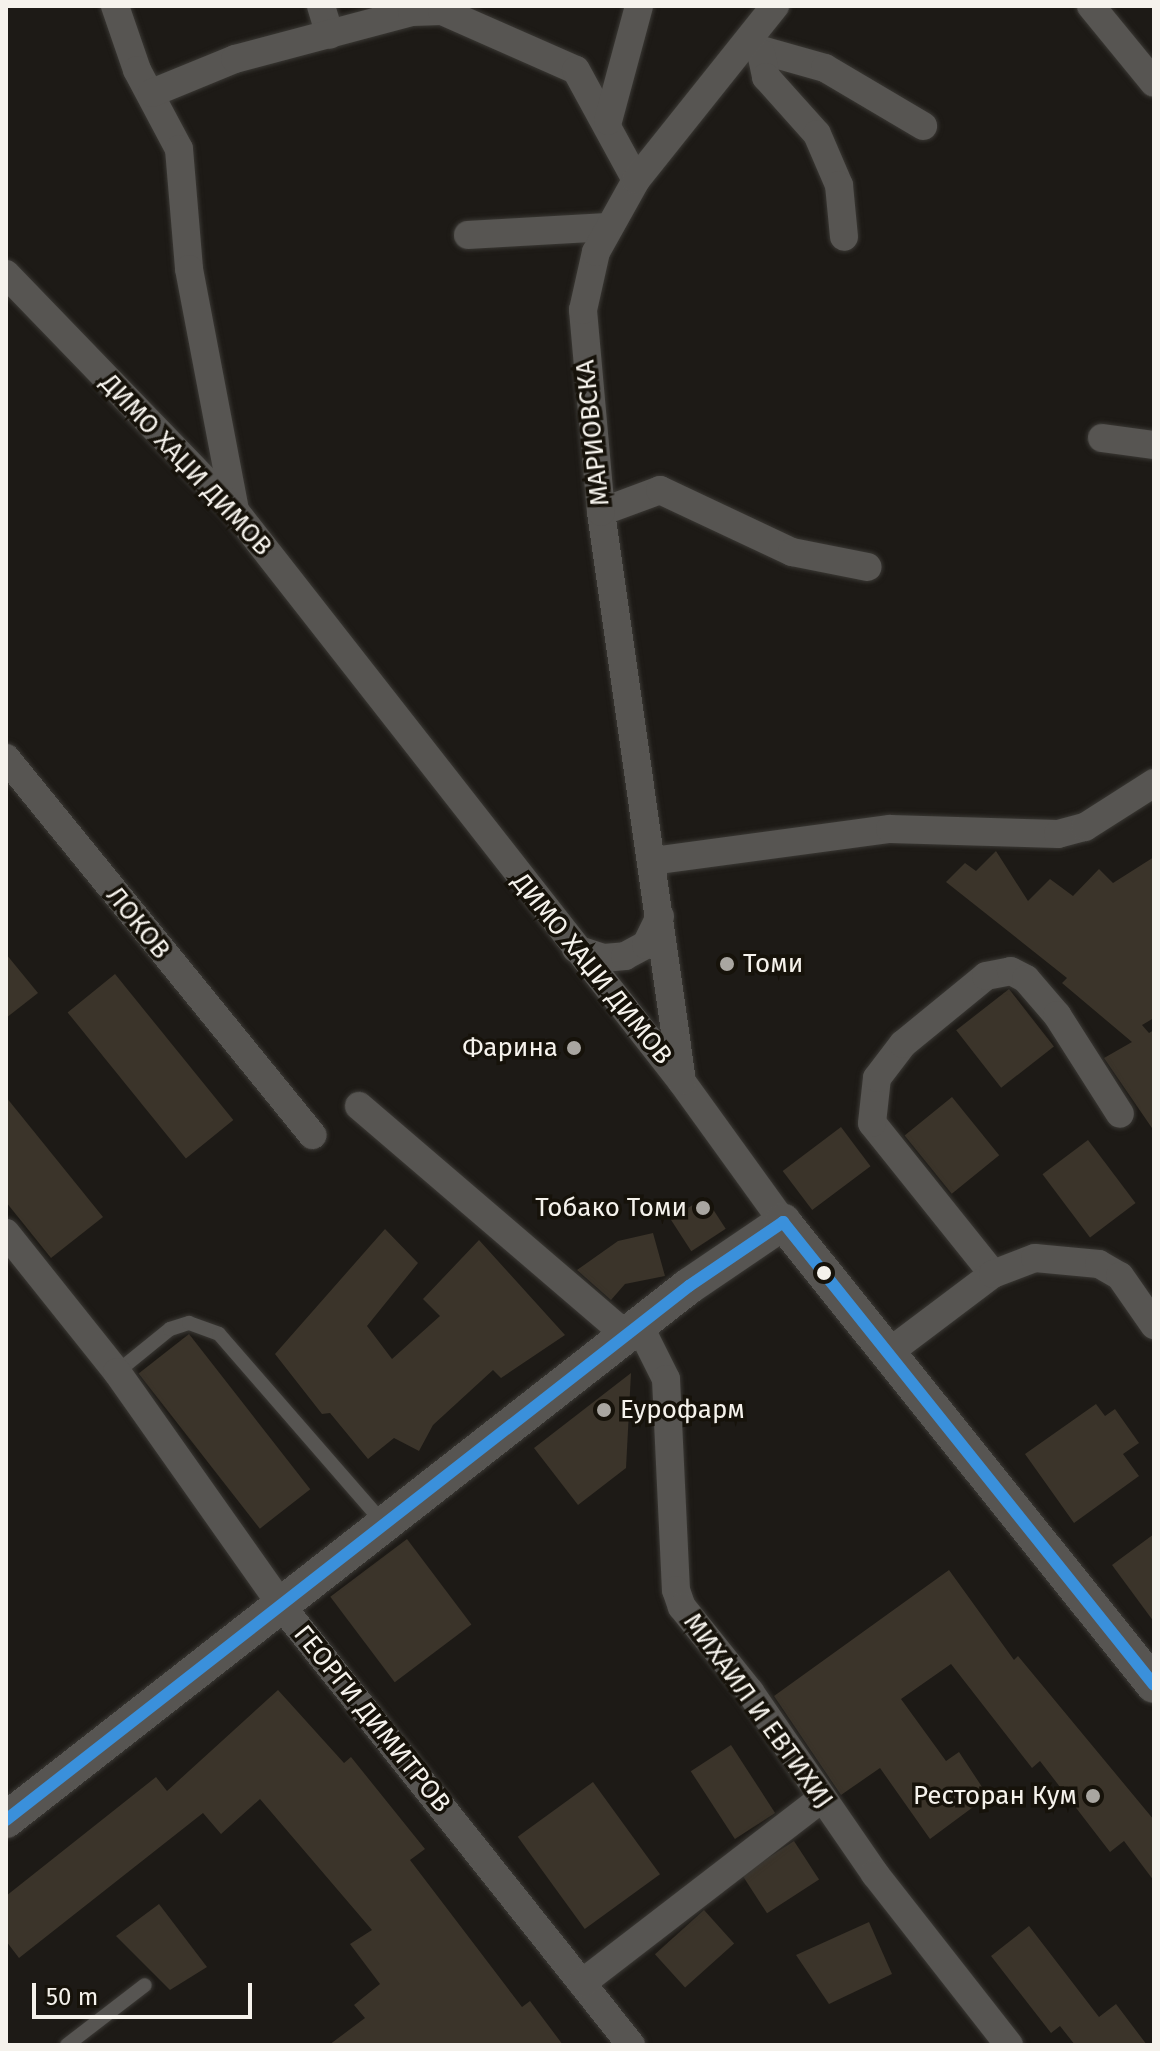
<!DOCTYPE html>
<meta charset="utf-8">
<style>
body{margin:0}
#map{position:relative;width:1160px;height:2051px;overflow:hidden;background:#1d1a16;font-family:"Fira Sans",sans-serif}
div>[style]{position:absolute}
.building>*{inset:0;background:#3b342a;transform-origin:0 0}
.roads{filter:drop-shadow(0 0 2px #3a3834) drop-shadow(0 0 2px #3a3834)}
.service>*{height:14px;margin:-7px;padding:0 7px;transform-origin:7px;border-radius:7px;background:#575552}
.minor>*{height:28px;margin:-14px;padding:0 14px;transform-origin:14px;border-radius:14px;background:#575552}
.tertiary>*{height:36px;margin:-18px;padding:0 18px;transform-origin:18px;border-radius:18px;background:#575552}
.bus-1>*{height:12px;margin:-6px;padding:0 6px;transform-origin:6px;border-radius:6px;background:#3a90db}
.dots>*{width:22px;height:22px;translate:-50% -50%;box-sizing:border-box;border:4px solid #16120a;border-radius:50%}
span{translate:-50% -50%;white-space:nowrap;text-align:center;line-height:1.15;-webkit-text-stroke:7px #16120a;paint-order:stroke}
.street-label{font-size:26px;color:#f5f2ec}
.poi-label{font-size:26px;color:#f5f2ec}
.left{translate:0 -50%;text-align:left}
.right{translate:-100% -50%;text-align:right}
.frame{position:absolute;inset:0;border:8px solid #f5f2ec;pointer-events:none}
.scale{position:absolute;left:32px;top:1983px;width:220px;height:36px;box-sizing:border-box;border:4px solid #f5f2ec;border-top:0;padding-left:10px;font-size:24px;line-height:28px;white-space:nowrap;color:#f5f2ec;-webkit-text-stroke:6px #16120a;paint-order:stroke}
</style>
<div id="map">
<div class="building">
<i style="clip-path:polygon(996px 851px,1028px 901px,1050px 879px,1073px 896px,1099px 869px,1113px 883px,1154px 857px,1154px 1018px,1142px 1025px,1149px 1033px,1154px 1030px,1154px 1131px,1104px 1058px,1132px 1042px,1062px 983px,1067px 978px,946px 882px,965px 863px,976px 871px)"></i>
<i style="clip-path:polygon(6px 954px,38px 993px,6px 1018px)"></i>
<i style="left:115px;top:974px;width:188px;height:61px;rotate:51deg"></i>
<i style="left:1009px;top:989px;width:73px;height:67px;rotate:52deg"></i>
<i style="clip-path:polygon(6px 1097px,103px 1217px,51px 1258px,6px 1202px)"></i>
<i style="left:952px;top:1097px;width:75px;height:61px;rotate:51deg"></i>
<i style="left:841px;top:1127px;width:49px;height:73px;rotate:53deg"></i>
<i style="left:1088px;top:1140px;width:79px;height:57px;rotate:53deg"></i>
<i style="left:705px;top:1197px;width:38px;height:41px;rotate:57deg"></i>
<i style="clip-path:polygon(385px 1229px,418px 1263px,367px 1326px,392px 1359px,440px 1316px,423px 1299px,479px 1240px,565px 1335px,501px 1378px,493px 1370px,433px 1425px,419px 1451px,394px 1438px,368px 1459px,330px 1413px,322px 1414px,275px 1354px)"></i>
<i style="clip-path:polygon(653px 1233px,665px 1276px,625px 1284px,611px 1300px,577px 1270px,618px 1241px)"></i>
<i style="left:189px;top:1334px;width:197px;height:64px;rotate:52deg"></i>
<i style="clip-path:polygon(631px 1373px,626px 1468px,578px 1505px,534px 1448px)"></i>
<i style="clip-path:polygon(1096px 1404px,1105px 1416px,1115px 1409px,1139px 1443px,1123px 1454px,1139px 1476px,1074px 1523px,1025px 1454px)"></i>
<i style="clip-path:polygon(1154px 1534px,1154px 1622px,1112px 1565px)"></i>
<i style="left:407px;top:1539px;width:107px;height:96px;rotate:53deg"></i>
<i style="clip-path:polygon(949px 1570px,1014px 1660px,1018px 1656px,1154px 1820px,1154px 1881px,1124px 1841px,1110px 1852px,1040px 1761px,1032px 1768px,951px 1664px,901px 1699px,946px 1761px,959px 1752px,988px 1796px,930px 1839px,880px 1768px,841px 1795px,774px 1696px)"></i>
<i style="clip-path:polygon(278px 1690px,344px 1763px,351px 1757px,425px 1849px,410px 1860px,522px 2007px,530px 2001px,563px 2045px,329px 2045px,365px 2018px,354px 2005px,380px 1984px,350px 1944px,372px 1930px,260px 1799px,221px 1834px,203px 1813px,19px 1958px,6px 1941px,6px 1896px,156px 1777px,167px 1791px)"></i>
<i style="left:731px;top:1745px;width:81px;height:48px;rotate:57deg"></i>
<i style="left:593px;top:1782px;width:114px;height:93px;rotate:54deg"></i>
<i style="left:794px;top:1841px;width:46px;height:62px;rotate:57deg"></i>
<i style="clip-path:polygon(159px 1904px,207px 1967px,170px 1990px,116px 1936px)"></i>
<i style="left:704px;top:1910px;width:45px;height:66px;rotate:48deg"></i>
<i style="clip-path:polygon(869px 1922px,892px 1974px,829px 2004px,796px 1955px)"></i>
<i style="clip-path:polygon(1029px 1926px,1099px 2017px,1116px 2004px,1147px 2045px,1075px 2045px,1060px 2026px,1051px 2033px,991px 1956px)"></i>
</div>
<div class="roads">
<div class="service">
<i style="left:117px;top:1372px;width:68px;rotate:-39.1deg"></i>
<i style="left:170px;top:1329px;width:20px;rotate:-18deg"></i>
<i style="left:189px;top:1323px;width:32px;rotate:20deg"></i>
<i style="left:219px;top:1334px;width:252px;rotate:49deg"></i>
<i style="left:67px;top:2045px;width:98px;rotate:-37.6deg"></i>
</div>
<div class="minor">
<i style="left:115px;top:6px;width:68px;rotate:71deg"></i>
<i style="left:137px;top:70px;width:89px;rotate:62deg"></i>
<i style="left:179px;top:149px;width:120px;rotate:85.2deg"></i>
<i style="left:189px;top:269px;width:246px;rotate:79.2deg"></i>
<i style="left:321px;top:6px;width:30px;rotate:73deg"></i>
<i style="left:1091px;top:6px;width:99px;rotate:50.7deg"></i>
<i style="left:747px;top:46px;width:81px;rotate:15.8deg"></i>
<i style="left:825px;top:68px;width:114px;rotate:30.6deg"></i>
<i style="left:761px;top:53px;width:25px;rotate:78deg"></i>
<i style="left:766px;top:77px;width:76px;rotate:48.2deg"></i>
<i style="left:817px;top:134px;width:56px;rotate:66.7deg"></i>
<i style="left:839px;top:185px;width:52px;rotate:84.5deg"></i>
<i style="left:152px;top:93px;width:90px;rotate:-22.3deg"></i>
<i style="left:235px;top:59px;width:183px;rotate:-14.9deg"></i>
<i style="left:412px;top:12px;width:30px;rotate:-2deg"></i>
<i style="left:442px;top:11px;width:146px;rotate:23.8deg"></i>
<i style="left:576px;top:70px;width:125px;rotate:61.4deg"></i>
<i style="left:608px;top:121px;width:119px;rotate:-74.9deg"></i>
<i style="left:468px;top:235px;width:139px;rotate:-3.3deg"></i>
<i style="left:6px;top:274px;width:330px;rotate:46deg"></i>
<i style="left:235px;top:511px;width:725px;rotate:51.94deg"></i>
<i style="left:682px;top:1082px;width:173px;rotate:54.2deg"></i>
<i style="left:1102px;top:438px;width:52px;rotate:7.7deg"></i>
<i style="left:601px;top:512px;width:63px;rotate:-20.4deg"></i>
<i style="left:660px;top:490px;width:146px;rotate:25.2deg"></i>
<i style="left:792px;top:552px;width:77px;rotate:11.2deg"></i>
<i style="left:6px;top:758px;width:486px;rotate:50.9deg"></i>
<i style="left:652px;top:861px;width:240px;rotate:-7.7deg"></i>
<i style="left:890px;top:829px;width:168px;rotate:1.7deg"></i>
<i style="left:1058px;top:834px;width:28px;rotate:-15deg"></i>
<i style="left:1085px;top:827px;width:82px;rotate:-32.5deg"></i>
<i style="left:576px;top:949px;width:29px;rotate:18deg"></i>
<i style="left:604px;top:958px;width:21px;rotate:-5deg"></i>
<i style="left:625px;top:956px;width:24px;rotate:-28deg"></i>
<i style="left:646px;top:945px;width:32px;rotate:-64deg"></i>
<i style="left:682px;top:1081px;width:575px;rotate:-98.1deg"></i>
<i style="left:601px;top:512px;width:203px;rotate:-95.1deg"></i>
<i style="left:583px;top:310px;width:59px;rotate:-77.4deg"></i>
<i style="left:596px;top:252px;width:82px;rotate:-60.9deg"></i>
<i style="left:636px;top:180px;width:223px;rotate:-51.4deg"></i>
<i style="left:359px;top:1106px;width:353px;rotate:40.6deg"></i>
<i style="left:6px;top:1233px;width:178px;rotate:51.4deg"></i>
<i style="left:117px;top:1372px;width:290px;rotate:54.8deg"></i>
<i style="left:284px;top:1609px;width:557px;rotate:51.48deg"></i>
<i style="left:993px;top:1274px;width:193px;rotate:-128.7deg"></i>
<i style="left:872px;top:1123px;width:45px;rotate:-83.7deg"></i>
<i style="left:877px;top:1078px;width:43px;rotate:-52.6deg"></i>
<i style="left:903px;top:1044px;width:107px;rotate:-39.3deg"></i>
<i style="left:986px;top:976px;width:25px;rotate:-11deg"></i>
<i style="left:1011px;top:971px;width:17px;rotate:28deg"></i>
<i style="left:1026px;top:979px;width:48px;rotate:49.3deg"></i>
<i style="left:1057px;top:1015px;width:117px;rotate:57.5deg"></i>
<i style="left:639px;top:1325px;width:60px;rotate:63.4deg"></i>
<i style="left:666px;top:1379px;width:211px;rotate:87.3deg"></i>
<i style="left:676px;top:1590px;width:18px;rotate:71deg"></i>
<i style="left:682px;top:1607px;width:109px;rotate:51.3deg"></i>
<i style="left:750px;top:1692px;width:221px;rotate:55.5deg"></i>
<i style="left:875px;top:1874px;width:217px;rotate:51.9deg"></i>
<i style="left:888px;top:1353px;width:131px;rotate:-37deg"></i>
<i style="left:993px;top:1274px;width:45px;rotate:-20.9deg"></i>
<i style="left:1035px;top:1258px;width:64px;rotate:5.4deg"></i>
<i style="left:1099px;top:1264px;width:24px;rotate:30deg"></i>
<i style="left:1120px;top:1276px;width:60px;rotate:55.2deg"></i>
<i style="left:582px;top:1983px;width:303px;rotate:-37.6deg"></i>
</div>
<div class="tertiary">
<i style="left:6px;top:1820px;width:867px;rotate:-38.02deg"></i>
<i style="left:689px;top:1286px;width:114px;rotate:-34.2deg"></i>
<i style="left:783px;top:1222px;width:593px;rotate:51.29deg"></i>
</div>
</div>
<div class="bus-1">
<i style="left:6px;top:1820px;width:867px;rotate:-38.02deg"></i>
<i style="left:689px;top:1286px;width:114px;rotate:-34.2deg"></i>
<i style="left:783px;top:1222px;width:593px;rotate:51.29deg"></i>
</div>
<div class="dots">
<i style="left:727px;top:964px;background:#a9a6a1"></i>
<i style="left:574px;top:1048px;background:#a9a6a1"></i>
<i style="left:703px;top:1208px;background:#a9a6a1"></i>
<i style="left:824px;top:1273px;background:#f5f2ec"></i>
<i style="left:604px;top:1410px;background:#a9a6a1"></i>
<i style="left:1093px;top:1796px;background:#a9a6a1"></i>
</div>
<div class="street-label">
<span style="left:593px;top:433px;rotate:-96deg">МАРИОВСКА</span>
<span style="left:186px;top:465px;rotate:47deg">ДИМО ХАЏИ ДИМОВ</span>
<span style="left:138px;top:923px;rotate:51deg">ЛОКОВ</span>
<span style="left:592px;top:969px;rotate:51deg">ДИМО ХАЏИ ДИМОВ</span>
<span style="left:758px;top:1711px;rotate:54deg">МИХАИЛ И ЕВТИХИЈ</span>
<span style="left:372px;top:1719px;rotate:51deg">ГЕОРГИ ДИМИТРОВ</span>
</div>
<div class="poi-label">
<span class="left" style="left:743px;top:964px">Томи</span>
<span class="right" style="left:558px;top:1048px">Фарина</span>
<span class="right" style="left:687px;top:1208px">Тобако Томи</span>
<span class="left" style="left:620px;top:1410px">Еурофарм</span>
<span class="right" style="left:1077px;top:1796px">Ресторан Кум</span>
</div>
<div class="frame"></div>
<div class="scale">50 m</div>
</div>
